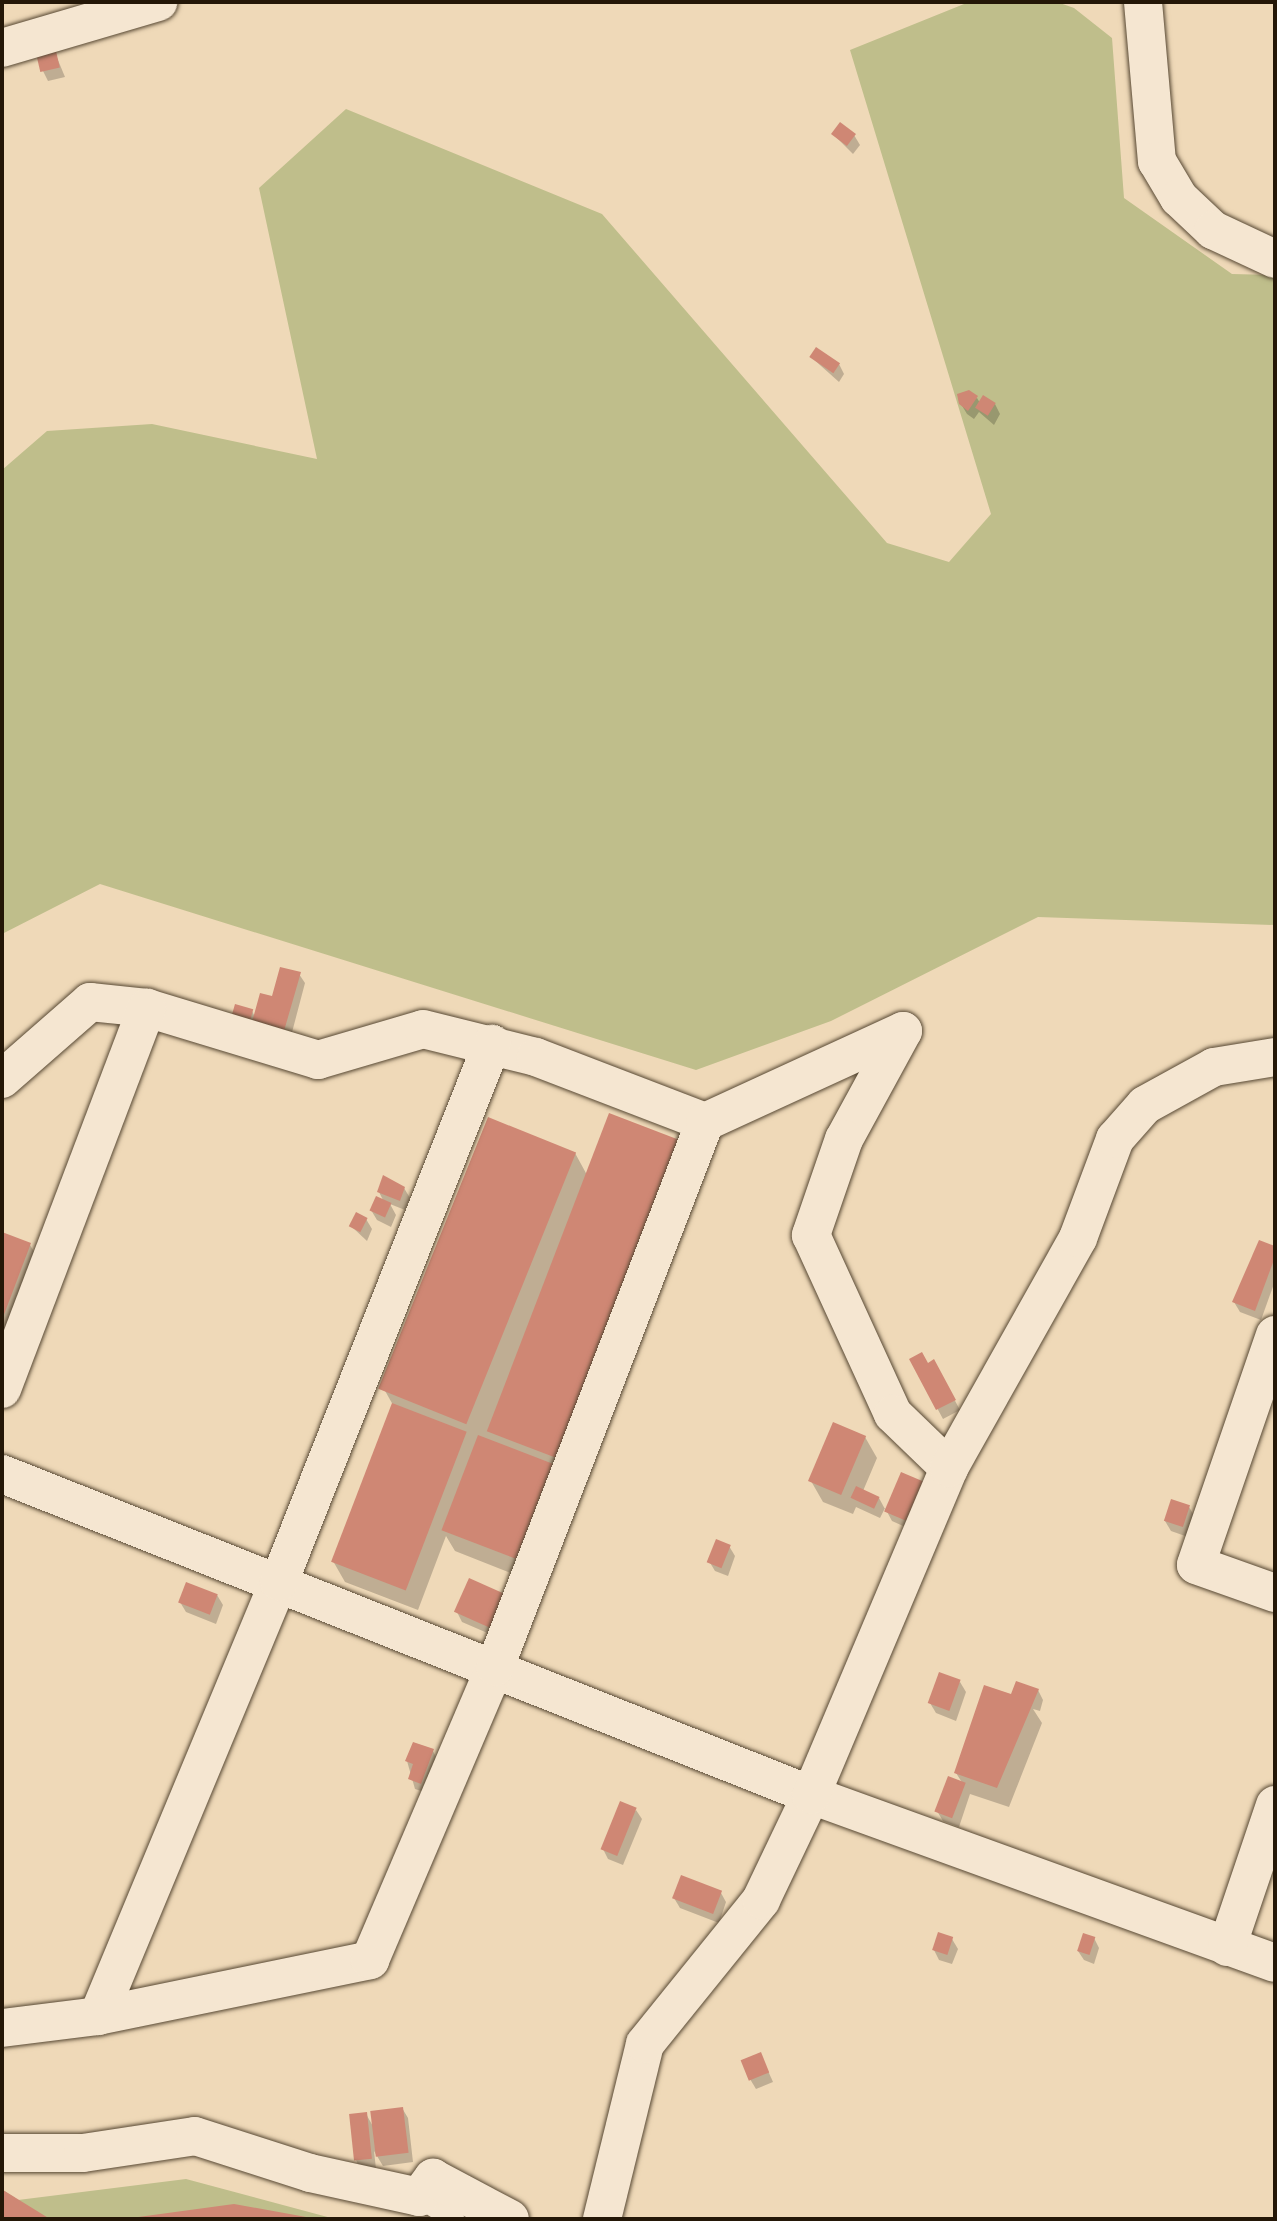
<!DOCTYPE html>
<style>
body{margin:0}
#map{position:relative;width:1277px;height:2221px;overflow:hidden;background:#efd9b8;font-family:Alegreya,serif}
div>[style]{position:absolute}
.green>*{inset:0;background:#bfbe8b}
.shadow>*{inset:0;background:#0003}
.building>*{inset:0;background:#cf8774;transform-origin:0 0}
.roads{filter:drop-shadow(0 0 2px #574833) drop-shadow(0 0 2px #574833)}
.lane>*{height:21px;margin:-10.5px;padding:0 10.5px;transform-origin:10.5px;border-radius:10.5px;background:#f5e6d1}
.street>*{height:38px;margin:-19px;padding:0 19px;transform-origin:19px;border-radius:19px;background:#f5e6d1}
span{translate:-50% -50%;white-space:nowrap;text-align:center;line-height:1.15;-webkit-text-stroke:7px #f5e6d1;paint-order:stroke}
.frame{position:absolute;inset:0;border:4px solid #241707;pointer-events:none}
</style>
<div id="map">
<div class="green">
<i style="clip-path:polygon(969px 2px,1057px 2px,1074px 8px,1112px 38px,1124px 198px,1232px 274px,1275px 275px,1275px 925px,1038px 917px,831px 1021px,696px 1070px,100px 884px,2px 934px,2px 470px,47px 431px,152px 424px,317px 459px,259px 188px,346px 109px,602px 214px,887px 543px,949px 562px,991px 514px,850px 50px)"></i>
<i style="clip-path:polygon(186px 2179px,335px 2219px,2px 2219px,3px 2190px,18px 2200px)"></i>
</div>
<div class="shadow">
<i style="clip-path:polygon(55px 53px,65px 77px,48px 81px,43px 71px)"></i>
<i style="clip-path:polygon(833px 134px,854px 135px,860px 145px,853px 154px)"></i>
<i style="clip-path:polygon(811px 357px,839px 364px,844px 374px,839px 382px)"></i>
<i style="clip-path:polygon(977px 398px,980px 403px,995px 404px,1000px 414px,994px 425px,979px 412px,974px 419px,967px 414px,961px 404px)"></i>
<i style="clip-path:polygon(299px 974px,305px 983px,290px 1040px,239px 1026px,252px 1011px,255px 1017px)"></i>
<i style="clip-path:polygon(676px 1140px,526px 1579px,455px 1551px,446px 1536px,418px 1610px,345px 1582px,333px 1561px,393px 1405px,384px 1389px,575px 1153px,587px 1175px)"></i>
<i style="clip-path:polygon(404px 1188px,410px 1198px,405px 1210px,390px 1204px,396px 1215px,391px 1227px,377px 1220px,371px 1210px,384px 1202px,379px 1192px)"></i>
<i style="clip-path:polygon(366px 1219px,372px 1229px,367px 1241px,352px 1227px)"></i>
<i style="clip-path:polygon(2px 1234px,30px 1245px,48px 1275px,2px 1394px)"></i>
<i style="clip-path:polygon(1260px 1242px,1275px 1248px,1275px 1281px,1261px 1320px,1240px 1312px,1234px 1302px)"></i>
<i style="clip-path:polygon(911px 1360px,927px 1365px,934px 1362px,960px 1410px,943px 1419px)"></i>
<i style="clip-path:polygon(865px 1437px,877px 1458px,863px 1491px,879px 1498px,886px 1511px,902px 1474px,912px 1530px,892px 1521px,885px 1508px,880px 1518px,856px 1507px,853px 1514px,823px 1502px,811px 1481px)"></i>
<i style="clip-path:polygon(1189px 1507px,1195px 1517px,1188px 1537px,1171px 1531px,1165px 1521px)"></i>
<i style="clip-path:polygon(729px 1546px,735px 1556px,728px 1576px,715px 1571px,709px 1561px)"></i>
<i style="clip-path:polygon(470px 1580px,499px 1638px,462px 1622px,457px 1612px)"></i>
<i style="clip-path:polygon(217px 1595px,223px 1605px,216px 1624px,186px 1612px,180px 1602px)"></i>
<i style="clip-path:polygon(960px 1682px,966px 1692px,956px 1721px,936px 1713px,930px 1703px)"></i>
<i style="clip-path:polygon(1038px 1690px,1043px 1700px,1040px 1711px,1033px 1709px,1042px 1723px,1009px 1807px,970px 1794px,959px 1827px,943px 1821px,937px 1811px,963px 1784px,956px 1773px,1012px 1697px)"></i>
<i style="clip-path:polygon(433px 1751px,438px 1761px,427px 1793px,415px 1789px,407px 1761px)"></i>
<i style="clip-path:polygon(636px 1810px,642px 1819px,623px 1865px,608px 1859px,603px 1849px)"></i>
<i style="clip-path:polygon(721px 1893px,726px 1902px,719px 1923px,680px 1908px,674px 1898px)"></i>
<i style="clip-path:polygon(1094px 1938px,1099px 1948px,1094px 1964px,1084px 1960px,1078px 1951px)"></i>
<i style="clip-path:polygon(952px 1939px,958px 1949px,952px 1964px,939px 1960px,934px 1950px)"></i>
<i style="clip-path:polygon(765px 2064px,773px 2082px,756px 2089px,750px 2079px)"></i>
<i style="clip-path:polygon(402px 2108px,408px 2118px,413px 2162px,383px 2166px,374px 2151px,376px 2169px,361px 2170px,356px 2160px,366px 2114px,374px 2128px)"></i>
<i style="clip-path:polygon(4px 2193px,47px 2219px,2px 2219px)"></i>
<i style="clip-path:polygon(234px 2206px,315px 2219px,131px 2219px)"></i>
</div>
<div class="building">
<i style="left:56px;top:51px;width:17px;height:20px;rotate:77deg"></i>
<i style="left:840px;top:122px;width:20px;height:15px;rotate:37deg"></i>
<i style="left:816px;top:347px;width:29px;height:12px;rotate:34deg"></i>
<i style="clip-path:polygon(969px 390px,978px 396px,968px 411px,959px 404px,957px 394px)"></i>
<i style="left:983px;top:395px;width:15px;height:15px;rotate:32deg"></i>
<i style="clip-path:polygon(280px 967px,301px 972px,284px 1031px,252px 1022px,260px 993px,272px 996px)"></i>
<i style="left:235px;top:1004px;width:19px;height:12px;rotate:16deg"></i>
<i style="left:609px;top:1113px;width:74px;height:341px;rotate:21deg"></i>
<i style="left:488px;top:1117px;width:95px;height:293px;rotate:22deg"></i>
<i style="clip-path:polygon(383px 1175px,405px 1187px,400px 1201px,377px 1192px)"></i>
<i style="left:376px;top:1196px;width:17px;height:16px;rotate:24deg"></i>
<i style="left:356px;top:1212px;width:13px;height:16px;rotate:27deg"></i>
<i style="clip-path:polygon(2px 1232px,31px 1243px,2px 1320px)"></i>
<i style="clip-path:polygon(1259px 1240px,1275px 1246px,1275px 1257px,1255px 1311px,1232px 1302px)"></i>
<i style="clip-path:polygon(922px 1352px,928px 1363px,934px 1359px,956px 1400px,936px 1410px,909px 1359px)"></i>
<i style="left:392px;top:1403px;width:80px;height:170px;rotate:21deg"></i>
<i style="left:833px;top:1422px;width:36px;height:64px;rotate:23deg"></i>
<i style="left:478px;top:1435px;width:80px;height:102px;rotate:21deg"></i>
<i style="left:901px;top:1472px;width:25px;height:43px;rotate:23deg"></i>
<i style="left:856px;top:1486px;width:26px;height:13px;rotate:25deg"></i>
<i style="left:1171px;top:1499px;width:20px;height:23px;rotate:18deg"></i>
<i style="left:716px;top:1539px;width:16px;height:25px;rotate:22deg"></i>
<i style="left:469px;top:1578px;width:43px;height:37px;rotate:24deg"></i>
<i style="left:186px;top:1582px;width:34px;height:22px;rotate:21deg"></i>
<i style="left:939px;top:1672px;width:23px;height:33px;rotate:20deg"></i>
<i style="clip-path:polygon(1016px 1681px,1039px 1689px,997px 1788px,954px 1773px,984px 1685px,1011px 1694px)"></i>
<i style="clip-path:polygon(413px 1742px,434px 1749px,421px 1784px,408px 1779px,413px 1764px,405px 1761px)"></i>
<i style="left:948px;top:1776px;width:19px;height:38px;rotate:21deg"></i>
<i style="left:620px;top:1801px;width:18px;height:52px;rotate:22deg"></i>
<i style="left:681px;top:1875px;width:44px;height:25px;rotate:21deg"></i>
<i style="left:938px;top:1932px;width:16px;height:19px;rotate:18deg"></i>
<i style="left:1083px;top:1933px;width:13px;height:19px;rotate:18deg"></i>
<i style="left:761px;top:2052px;width:22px;height:22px;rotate:68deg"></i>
<i style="left:403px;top:2107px;width:46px;height:33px;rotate:83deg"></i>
<i style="left:367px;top:2112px;width:47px;height:18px;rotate:84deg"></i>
<i style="clip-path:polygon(3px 2190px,50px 2219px,2px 2219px)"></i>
<i style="clip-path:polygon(234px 2204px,317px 2219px,131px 2219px,131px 2218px)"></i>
</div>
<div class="roads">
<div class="lane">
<i style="left:419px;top:2197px;width:41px;rotate:32.2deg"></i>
</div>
<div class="street">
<i style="left:1143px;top:2px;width:160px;rotate:85deg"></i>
<i style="left:1157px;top:161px;width:43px;rotate:59.3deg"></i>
<i style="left:1179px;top:198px;width:47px;rotate:43.3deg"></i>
<i style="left:1213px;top:230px;width:68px;rotate:25.1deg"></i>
<i style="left:2px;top:48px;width:163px;rotate:-16.4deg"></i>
<i style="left:2px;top:1079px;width:117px;rotate:-41.2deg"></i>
<i style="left:90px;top:1002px;width:57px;rotate:6deg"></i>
<i style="left:147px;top:1008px;width:179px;rotate:16.9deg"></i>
<i style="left:318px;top:1060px;width:109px;rotate:-16.4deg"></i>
<i style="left:423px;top:1029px;width:116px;rotate:13.9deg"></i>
<i style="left:536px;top:1057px;width:181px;rotate:21deg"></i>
<i style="left:1275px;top:1335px;width:243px;rotate:109deg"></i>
<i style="left:1196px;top:1565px;width:84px;rotate:19.5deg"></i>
<i style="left:2px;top:1389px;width:408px;rotate:-69.2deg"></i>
<i style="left:2px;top:1474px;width:870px;rotate:21.64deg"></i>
<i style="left:811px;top:1795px;width:493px;rotate:19.9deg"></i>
<i style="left:1227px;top:1947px;width:150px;rotate:-71.3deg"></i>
<i style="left:98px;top:2016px;width:470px;rotate:-67.4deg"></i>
<i style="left:279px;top:1582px;width:579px;rotate:-68.4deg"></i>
<i style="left:2px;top:2028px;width:97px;rotate:-7.1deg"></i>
<i style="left:98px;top:2016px;width:278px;rotate:-11.6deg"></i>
<i style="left:370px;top:1960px;width:319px;rotate:-66.9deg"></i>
<i style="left:495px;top:1667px;width:584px;rotate:-68.93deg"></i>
<i style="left:705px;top:1122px;width:218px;rotate:-24.7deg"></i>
<i style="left:903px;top:1031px;width:123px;rotate:118.6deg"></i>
<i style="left:844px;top:1139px;width:102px;rotate:109deg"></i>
<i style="left:811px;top:1235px;width:197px;rotate:65.4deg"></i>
<i style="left:893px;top:1414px;width:78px;rotate:44deg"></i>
<i style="left:2px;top:2153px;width:81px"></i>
<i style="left:83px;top:2153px;width:113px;rotate:-8.6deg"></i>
<i style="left:195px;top:2136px;width:121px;rotate:17.8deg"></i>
<i style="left:310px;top:2173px;width:112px;rotate:12.4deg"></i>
<i style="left:419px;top:2197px;width:24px;rotate:-54deg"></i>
<i style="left:433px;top:2178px;width:87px;rotate:28deg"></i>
<i style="left:602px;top:2219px;width:180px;rotate:-76.2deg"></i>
<i style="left:645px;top:2044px;width:185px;rotate:-51.1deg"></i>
<i style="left:761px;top:1900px;width:116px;rotate:-64.5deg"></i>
<i style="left:811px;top:1795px;width:355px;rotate:-67.1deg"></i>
<i style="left:949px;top:1468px;width:264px;rotate:-60.7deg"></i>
<i style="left:1078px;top:1238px;width:106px;rotate:-69.5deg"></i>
<i style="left:1115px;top:1139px;width:45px;rotate:-48.6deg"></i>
<i style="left:1145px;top:1105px;width:79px;rotate:-28.8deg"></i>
<i style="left:1214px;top:1067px;width:62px;rotate:-9.3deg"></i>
</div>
</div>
<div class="frame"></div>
</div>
